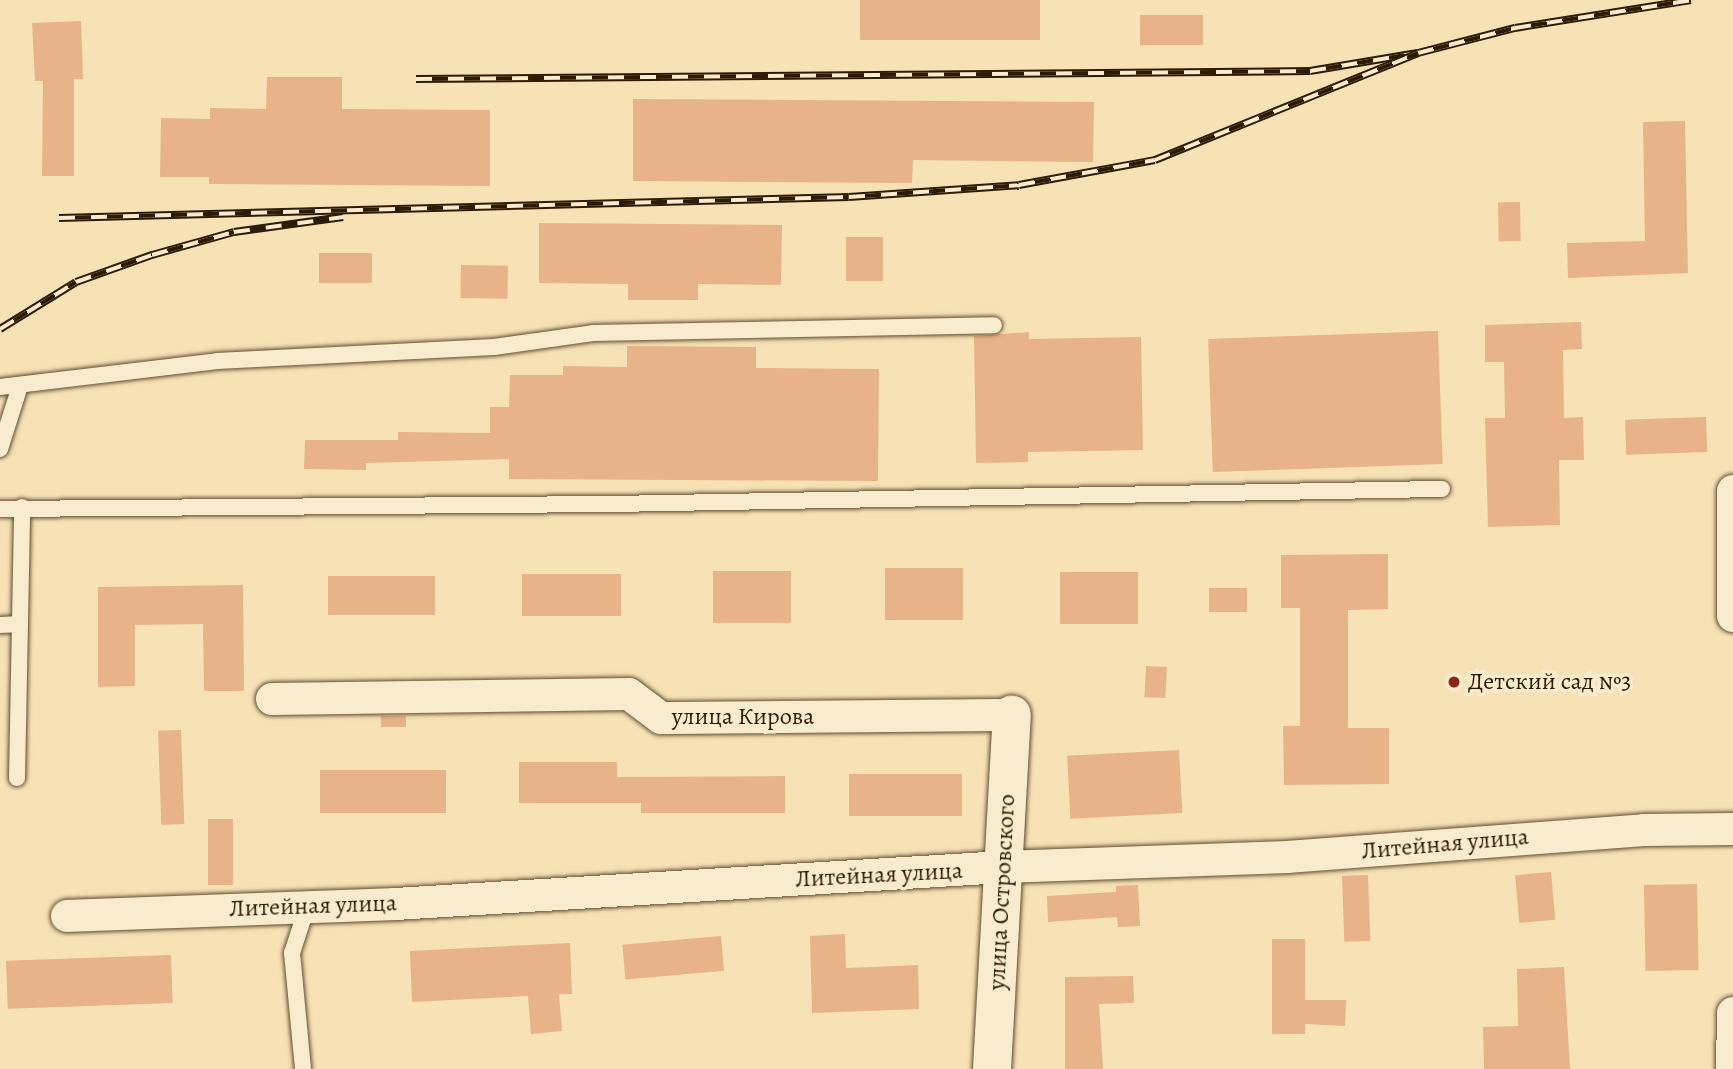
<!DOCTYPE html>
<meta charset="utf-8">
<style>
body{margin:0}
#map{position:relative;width:1733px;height:1069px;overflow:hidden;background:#f6e2b4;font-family:Alegreya,serif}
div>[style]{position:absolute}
.building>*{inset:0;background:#e8b388;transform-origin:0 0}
.roads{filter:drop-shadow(0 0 2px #604d31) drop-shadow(0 0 2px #604d31)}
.service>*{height:16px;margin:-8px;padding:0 8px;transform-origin:8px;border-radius:8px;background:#f9ecce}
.minor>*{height:32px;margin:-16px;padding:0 16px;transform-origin:16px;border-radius:16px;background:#f9ecce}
.tertiary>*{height:38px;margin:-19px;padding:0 19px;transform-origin:19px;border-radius:19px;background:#f9ecce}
.rail>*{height:8px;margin-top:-4px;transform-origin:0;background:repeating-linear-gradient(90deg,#f9ecce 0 16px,#2e1b05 0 32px);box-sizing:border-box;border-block:2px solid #2e1b05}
.dots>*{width:19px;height:19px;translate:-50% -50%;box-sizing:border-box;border:4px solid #f9ecce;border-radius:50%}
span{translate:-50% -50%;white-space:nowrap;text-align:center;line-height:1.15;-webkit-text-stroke:7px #f9ecce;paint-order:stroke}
.poi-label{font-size:24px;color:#2e1b05}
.left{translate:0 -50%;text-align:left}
.street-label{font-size:24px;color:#2e1b05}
</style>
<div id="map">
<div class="building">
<i style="left:860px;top:0;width:180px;height:40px"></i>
<i style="left:1140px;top:15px;width:63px;height:30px"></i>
<i style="clip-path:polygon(81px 21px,83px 79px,74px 79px,74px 176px,42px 176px,43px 81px,35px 81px,32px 23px)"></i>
<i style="clip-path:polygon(267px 77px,342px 77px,342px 109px,490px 110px,490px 186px,209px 184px,209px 177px,160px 177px,161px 118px,210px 119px,210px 108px,266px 109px)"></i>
<i style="clip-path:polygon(633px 99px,1094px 102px,1093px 162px,913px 160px,912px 183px,633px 181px)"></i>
<i style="clip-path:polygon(1685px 121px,1688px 273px,1568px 278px,1567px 243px,1645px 241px,1643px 122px)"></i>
<i style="left:1520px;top:202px;width:39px;height:22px;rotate:89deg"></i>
<i style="clip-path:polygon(539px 223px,782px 225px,781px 285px,698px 284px,698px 300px,628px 300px,628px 284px,539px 283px)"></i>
<i style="left:846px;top:237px;width:37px;height:44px"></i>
<i style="left:319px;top:253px;width:53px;height:30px"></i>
<i style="left:461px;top:265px;width:47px;height:33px;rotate:1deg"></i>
<i style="clip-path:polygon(1581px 322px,1582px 349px,1563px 350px,1564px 418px,1583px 417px,1584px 460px,1559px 460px,1560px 525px,1488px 527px,1485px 418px,1505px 418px,1504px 362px,1485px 362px,1485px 325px)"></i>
<i style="left:1438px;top:331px;width:133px;height:230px;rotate:88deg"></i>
<i style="clip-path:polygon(1029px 332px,1029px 339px,1141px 337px,1143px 450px,1028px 452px,1028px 462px,976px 463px,974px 336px)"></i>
<i style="clip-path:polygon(627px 346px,756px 347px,756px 368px,879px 369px,878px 481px,509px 479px,509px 459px,366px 463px,366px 470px,304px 469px,305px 440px,398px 440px,398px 432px,490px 433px,490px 407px,509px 407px,510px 375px,563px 375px,563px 366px,627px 367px)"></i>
<i style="left:1706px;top:417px;width:35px;height:81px;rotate:88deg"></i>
<i style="clip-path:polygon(1388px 554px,1388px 609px,1348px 610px,1348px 728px,1389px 728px,1389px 784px,1284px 785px,1283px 726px,1300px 726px,1300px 608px,1281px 608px,1281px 555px)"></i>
<i style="left:885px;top:568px;width:78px;height:52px"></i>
<i style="left:713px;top:571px;width:78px;height:52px"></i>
<i style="left:1060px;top:572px;width:78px;height:52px"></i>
<i style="left:522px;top:574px;width:99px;height:42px"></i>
<i style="left:435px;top:576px;width:39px;height:107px;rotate:90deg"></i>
<i style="clip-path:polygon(243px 585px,244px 691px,204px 691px,203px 624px,135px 625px,135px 686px,98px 687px,98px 587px)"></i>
<i style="left:1209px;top:588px;width:38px;height:24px"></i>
<i style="left:1146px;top:666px;width:21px;height:31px;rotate:3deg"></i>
<i style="left:381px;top:716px;width:25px;height:11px"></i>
<i style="left:181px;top:730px;width:94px;height:23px;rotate:88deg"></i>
<i style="left:1179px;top:750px;width:63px;height:112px;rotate:87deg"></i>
<i style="clip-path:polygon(519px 762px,617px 762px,617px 777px,785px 776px,785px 813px,641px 813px,641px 803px,519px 803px)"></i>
<i style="left:446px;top:770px;width:43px;height:126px;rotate:90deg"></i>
<i style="left:962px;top:774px;width:42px;height:113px;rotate:90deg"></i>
<i style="left:208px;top:819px;width:25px;height:66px"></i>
<i style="left:1551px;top:872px;width:48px;height:36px;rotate:85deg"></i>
<i style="left:1368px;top:875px;width:66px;height:26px;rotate:88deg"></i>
<i style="left:1697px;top:884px;width:86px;height:53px;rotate:89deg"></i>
<i style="clip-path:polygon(1138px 885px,1140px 926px,1118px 927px,1117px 917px,1048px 922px,1047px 896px,1116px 892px,1116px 886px)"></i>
<i style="clip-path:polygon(845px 934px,846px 968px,918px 965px,919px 1009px,812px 1013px,810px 936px)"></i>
<i style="left:721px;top:936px;width:35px;height:99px;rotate:85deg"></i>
<i style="clip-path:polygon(1272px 939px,1305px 939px,1305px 1000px,1346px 1000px,1345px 1026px,1305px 1024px,1305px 1034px,1272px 1034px)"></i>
<i style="clip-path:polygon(570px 943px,572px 994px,559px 994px,562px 1031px,531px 1034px,528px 996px,412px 1002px,410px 951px)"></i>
<i style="left:171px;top:955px;width:48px;height:165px;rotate:88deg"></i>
<i style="clip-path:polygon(1564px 967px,1570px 1069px,1484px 1069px,1483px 1027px,1518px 1026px,1517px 969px)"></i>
<i style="clip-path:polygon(1133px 976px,1134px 1003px,1099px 1004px,1103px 1069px,1065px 1069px,1065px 977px)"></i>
</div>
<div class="roads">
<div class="service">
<i style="left:0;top:387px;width:219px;rotate:-6.8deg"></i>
<i style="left:217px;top:361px;width:277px;rotate:-2.9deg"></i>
<i style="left:494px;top:347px;width:100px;rotate:-8deg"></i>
<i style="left:593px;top:333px;width:401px;rotate:-1.1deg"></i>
<i style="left:0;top:449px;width:66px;rotate:-72.4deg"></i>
<i style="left:0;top:509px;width:612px;rotate:-0.47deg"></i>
<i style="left:612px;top:504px;width:830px;rotate:-1.04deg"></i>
<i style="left:0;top:625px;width:20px;rotate:-3deg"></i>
<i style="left:17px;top:778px;width:271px;rotate:-88.9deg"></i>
<i style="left:303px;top:1069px;width:117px;rotate:-95.4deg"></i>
<i style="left:292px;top:953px;width:48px;rotate:-71.9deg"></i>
</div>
<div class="minor">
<i style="left:1733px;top:491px;width:125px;rotate:90deg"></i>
<i style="left:272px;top:699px;width:357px;rotate:-0.8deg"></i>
<i style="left:629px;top:694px;width:40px;rotate:37deg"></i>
<i style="left:661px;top:718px;width:351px;rotate:-0.5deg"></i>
<i style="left:67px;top:916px;width:328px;rotate:-2.1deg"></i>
<i style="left:395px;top:904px;width:610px;rotate:-3.48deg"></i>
<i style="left:1004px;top:867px;width:283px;rotate:-2deg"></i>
<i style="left:1287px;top:857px;width:358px;rotate:-4.3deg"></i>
<i style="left:1644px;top:830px;width:89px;rotate:-0.6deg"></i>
<i style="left:1732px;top:1069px;width:56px;rotate:-89deg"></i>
</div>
<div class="tertiary">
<i style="left:992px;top:1069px;width:355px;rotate:-86.8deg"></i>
</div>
</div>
<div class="rail">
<i style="left:416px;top:79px;width:894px;rotate:-0.51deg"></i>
<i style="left:1310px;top:71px;width:109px;rotate:-9.5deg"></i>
<i style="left:1418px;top:53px;width:100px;rotate:-14.5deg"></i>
<i style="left:1515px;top:28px;width:178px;rotate:-9deg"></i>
<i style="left:59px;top:218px;width:790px;rotate:-1.52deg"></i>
<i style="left:849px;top:197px;width:170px;rotate:-4deg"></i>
<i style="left:1019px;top:185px;width:138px;rotate:-10.4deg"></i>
<i style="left:1155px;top:160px;width:284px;rotate:-22.1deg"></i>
<i style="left:0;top:329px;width:89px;rotate:-31.7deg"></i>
<i style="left:76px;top:282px;width:81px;rotate:-19.6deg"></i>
<i style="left:152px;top:255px;width:85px;rotate:-15.7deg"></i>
<i style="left:234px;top:232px;width:110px;rotate:-7.8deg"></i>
</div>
<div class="dots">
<i style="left:1454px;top:682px;background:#8f2418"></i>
</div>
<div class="poi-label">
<span class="left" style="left:1468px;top:682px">Детский сад №3</span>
</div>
<div class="street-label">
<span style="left:743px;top:717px">улица Кирова</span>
<span style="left:1445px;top:844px;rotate:-5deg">Литейная улица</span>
<span style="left:879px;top:875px;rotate:-3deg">Литейная улица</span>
<span style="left:1002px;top:892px;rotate:-87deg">улица Островского</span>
<span style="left:313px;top:906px;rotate:-2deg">Литейная улица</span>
</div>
</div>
